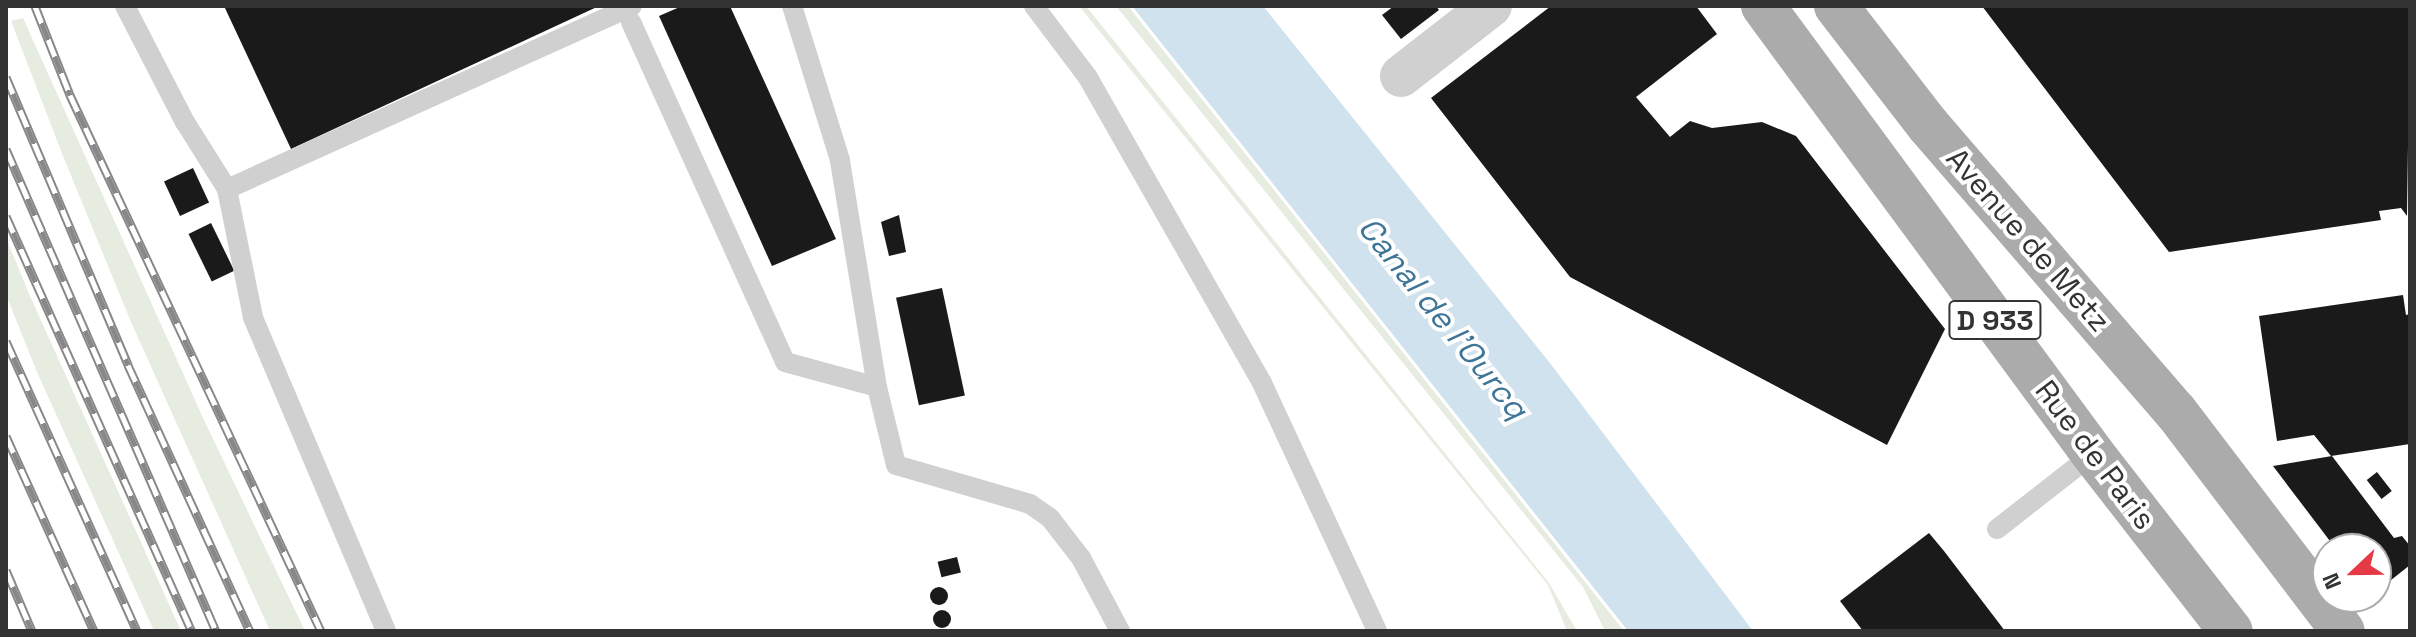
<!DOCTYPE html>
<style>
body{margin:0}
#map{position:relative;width:2416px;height:637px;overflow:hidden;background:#fff;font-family:"Space Grotesk",sans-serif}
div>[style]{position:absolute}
.green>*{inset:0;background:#e6ecdf}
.water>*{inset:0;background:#cfe2ee}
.building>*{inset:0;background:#1a1a1a;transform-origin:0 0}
.round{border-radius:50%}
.service>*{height:20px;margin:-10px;padding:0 10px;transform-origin:10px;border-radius:10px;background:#d0d0d0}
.minor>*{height:42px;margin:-21px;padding:0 21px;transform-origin:21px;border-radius:21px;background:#d0d0d0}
.primary>*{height:44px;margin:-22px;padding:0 22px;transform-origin:22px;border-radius:22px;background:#ababab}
.rail>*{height:9px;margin-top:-4.5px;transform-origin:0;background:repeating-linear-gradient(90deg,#fff 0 18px,#888 0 36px);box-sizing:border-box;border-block:2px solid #888}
span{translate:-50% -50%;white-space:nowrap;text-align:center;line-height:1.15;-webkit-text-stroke:8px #fff;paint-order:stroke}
.shield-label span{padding:2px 6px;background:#fff;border:2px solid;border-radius:6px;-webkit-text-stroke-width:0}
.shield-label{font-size:28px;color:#333;font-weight:700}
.street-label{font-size:30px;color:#333}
.water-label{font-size:32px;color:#3f7597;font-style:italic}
.frame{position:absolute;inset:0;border:8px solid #333;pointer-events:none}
.north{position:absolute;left:2312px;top:533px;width:80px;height:80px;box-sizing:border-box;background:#fff;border:2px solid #adadad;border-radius:50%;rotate:248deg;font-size:22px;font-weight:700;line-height:32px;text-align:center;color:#333}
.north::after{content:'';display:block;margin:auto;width:28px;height:36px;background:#e63946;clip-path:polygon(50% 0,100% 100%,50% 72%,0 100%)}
</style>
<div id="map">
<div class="green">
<i style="clip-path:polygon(1079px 6px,1086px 6px,1549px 583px,1577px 631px,1567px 631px,1548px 585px)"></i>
<i style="clip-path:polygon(1116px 6px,1128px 6px,1624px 631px,1605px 631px,1583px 587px)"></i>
<i style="clip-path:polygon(23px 18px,204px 420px,305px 631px,270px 631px,131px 322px,61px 151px,11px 21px)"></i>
<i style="clip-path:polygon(6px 238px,30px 296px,181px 631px,154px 631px,37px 372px,6px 295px)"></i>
</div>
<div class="water">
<i style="clip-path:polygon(1132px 6px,1263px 6px,1550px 363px,1753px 631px,1628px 631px)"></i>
</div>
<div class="building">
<i style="clip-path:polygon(224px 6px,599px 6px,291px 149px)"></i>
<i style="clip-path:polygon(682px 6px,730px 6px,836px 239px,772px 266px,659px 16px)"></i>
<i style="clip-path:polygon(1394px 6px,1436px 6px,1439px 10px,1401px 39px,1382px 15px)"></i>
<i style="clip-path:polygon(1551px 6px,1696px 6px,1717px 34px,1636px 97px,1670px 137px,1690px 121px,1712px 128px,1762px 122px,1796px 136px,1945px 329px,1887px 445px,1570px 277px,1431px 98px)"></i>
<i style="clip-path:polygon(1982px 6px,2410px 6px,2407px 216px,2401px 208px,2379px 211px,2381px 220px,2169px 252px)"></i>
<i style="left:193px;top:168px;width:38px;height:32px;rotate:65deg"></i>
<i style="clip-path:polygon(899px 215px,906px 252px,889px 256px,881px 222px)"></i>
<i style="left:211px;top:223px;width:53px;height:25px;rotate:64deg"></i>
<i style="left:942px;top:288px;width:110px;height:47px;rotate:78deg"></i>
<i style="clip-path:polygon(2403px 295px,2406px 315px,2410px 314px,2410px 444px,2331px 456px,2314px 435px,2277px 441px,2259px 316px)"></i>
<i style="clip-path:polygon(2332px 456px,2394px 538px,2402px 536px,2410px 546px,2410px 565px,2376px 592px,2376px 549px,2336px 549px,2273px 466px)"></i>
<i style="left:2377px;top:472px;width:24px;height:13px;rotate:52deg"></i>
<i style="clip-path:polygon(1929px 533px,1944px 551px,2005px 631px,1863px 631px,1840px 601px)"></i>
<i style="left:957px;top:557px;width:16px;height:20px;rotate:76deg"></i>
<i class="round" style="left:930px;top:587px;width:18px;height:18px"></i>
<i class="round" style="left:933px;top:610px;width:18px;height:18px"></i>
</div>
<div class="service">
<i style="left:125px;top:6px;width:131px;rotate:62.7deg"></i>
<i style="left:185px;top:122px;width:79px;rotate:57.9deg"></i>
<i style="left:1034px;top:6px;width:88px;rotate:52.9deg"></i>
<i style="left:1087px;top:76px;width:353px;rotate:60.3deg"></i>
<i style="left:1262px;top:383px;width:273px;rotate:65.1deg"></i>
<i style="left:631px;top:22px;width:373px;rotate:65.6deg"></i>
<i style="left:785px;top:362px;width:95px;rotate:15.2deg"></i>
<i style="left:877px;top:387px;width:230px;rotate:-99.3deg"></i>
<i style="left:840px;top:160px;width:161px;rotate:-107.3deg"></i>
<i style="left:877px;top:387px;width:80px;rotate:76.3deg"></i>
<i style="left:896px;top:465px;width:140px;rotate:16.2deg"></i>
<i style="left:1030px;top:504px;width:24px;rotate:35deg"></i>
<i style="left:1050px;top:518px;width:51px;rotate:52.2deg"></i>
<i style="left:1081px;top:558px;width:83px;rotate:61.9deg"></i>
<i style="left:1997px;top:529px;width:122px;rotate:-38deg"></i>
<i style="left:386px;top:631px;width:341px;rotate:-113deg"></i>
<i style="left:253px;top:317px;width:131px;rotate:-101.5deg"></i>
<i style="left:227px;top:189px;width:444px;rotate:-24.3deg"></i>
</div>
<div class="minor">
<i style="left:1401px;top:76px;width:114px;rotate:-37.9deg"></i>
</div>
<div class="primary">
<i style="left:1763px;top:6px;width:556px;rotate:53.62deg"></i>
<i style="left:2093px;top:454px;width:224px;rotate:52.1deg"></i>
<i style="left:1836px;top:6px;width:150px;rotate:52.3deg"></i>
<i style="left:1928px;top:125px;width:379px;rotate:49.2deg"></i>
<i style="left:2176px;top:412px;width:275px;rotate:52.7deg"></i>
</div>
<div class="rail">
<i style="left:35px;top:6px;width:96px;rotate:68.5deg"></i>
<i style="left:70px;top:95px;width:592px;rotate:64.91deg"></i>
<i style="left:6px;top:77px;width:313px;rotate:67deg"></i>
<i style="left:128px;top:365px;width:293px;rotate:65.4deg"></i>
<i style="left:6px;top:149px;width:526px;rotate:66.46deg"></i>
<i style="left:6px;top:216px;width:455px;rotate:65.9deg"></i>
<i style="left:6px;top:341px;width:318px;rotate:65.7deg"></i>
<i style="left:6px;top:436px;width:214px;rotate:65.7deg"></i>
<i style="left:6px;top:570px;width:66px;rotate:66.9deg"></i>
</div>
<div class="shield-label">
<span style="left:1995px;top:320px">D 933</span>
</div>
<div class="street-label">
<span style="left:2028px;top:240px;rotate:49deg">Avenue de Metz</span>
<span style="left:2095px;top:455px;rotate:53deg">Rue de Paris</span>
</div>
<div class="water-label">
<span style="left:1443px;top:318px;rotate:51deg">Canal de l'Ourcq</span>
</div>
<div class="frame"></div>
<div class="north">N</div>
</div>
